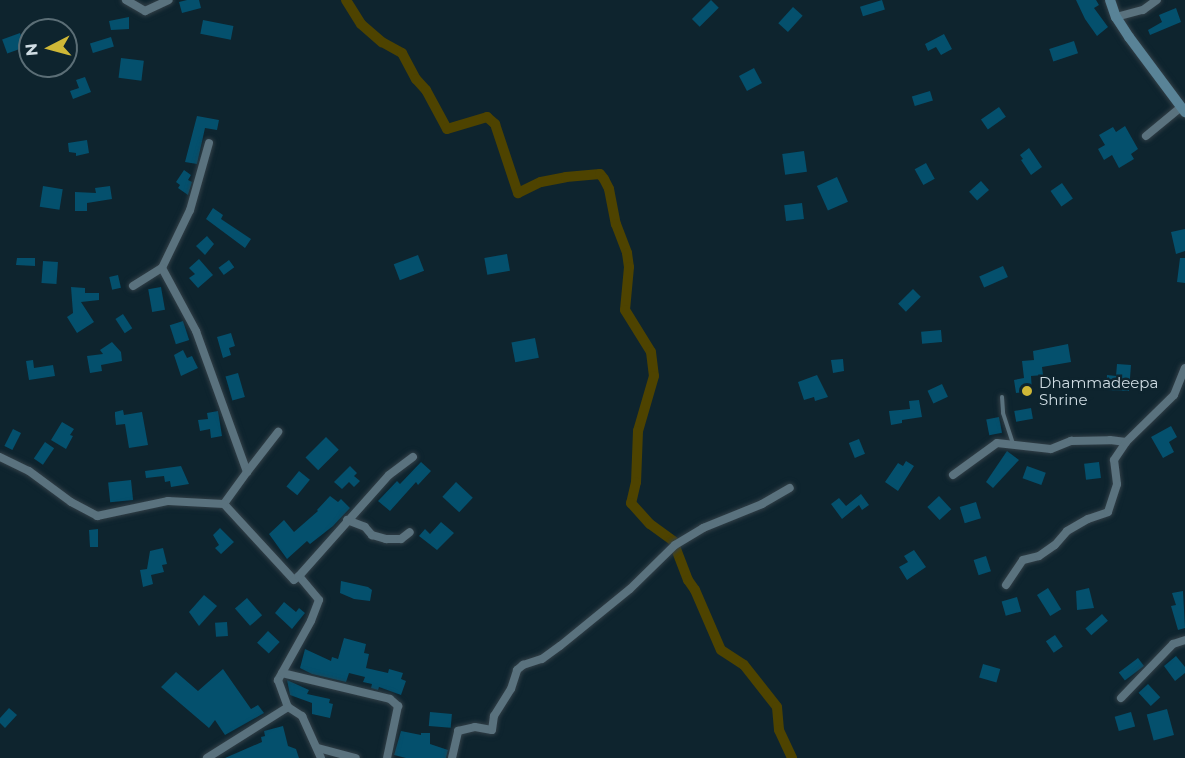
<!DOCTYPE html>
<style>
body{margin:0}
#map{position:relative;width:1185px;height:758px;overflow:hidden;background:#0e242e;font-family:Montserrat,sans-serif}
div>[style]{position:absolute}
.canal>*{height:10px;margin:-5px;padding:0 5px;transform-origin:5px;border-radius:5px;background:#4e4300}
.building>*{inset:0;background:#04506d;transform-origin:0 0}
.roads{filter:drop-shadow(0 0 2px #323f47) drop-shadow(0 0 2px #323f47)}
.lane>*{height:4px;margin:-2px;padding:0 2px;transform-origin:2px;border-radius:2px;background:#5a727e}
.street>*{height:8px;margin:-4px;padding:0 4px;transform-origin:4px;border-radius:4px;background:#5a727e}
.secondary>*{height:10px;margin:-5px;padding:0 5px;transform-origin:5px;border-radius:5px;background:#598397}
.dots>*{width:16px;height:16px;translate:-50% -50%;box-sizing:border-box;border:3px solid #0e242e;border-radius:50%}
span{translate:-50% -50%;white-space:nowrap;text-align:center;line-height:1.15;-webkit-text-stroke:5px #0e242e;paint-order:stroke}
.poi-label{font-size:15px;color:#cfdce3}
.left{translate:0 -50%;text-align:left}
.north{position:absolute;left:18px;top:18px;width:60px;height:60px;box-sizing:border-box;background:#0e242e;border:2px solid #5b6e76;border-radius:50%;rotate:264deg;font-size:16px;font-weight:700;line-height:24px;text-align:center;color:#cfdce3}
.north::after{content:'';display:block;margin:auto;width:21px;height:27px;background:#cfb837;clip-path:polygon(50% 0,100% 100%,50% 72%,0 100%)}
</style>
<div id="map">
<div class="canal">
<i style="left:346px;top:0;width:28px;rotate:58deg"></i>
<i style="left:361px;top:24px;width:28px;rotate:41deg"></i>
<i style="left:382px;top:42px;width:23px;rotate:29deg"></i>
<i style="left:402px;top:53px;width:30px;rotate:62deg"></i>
<i style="left:416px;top:79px;width:15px;rotate:48deg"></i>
<i style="left:426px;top:90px;width:44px;rotate:61.7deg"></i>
<i style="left:447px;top:129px;width:42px;rotate:-16.7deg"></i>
<i style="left:487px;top:117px;width:11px;rotate:41deg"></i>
<i style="left:495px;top:124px;width:73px;rotate:71.6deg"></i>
<i style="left:518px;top:193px;width:25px;rotate:-26deg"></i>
<i style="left:541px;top:182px;width:25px;rotate:-11deg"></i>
<i style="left:566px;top:177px;width:34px;rotate:-5deg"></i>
<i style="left:600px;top:174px;width:6px;rotate:51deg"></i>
<i style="left:604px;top:179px;width:11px;rotate:63deg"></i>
<i style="left:609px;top:189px;width:36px;rotate:79deg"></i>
<i style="left:616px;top:224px;width:31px;rotate:69deg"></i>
<i style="left:627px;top:253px;width:14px;rotate:82deg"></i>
<i style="left:629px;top:267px;width:43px;rotate:95.3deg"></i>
<i style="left:625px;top:310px;width:49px;rotate:58.2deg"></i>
<i style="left:651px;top:352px;width:24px;rotate:83deg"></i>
<i style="left:654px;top:376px;width:57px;rotate:106.2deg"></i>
<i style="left:638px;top:431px;width:51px;rotate:92.2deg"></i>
<i style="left:636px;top:482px;width:22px;rotate:103deg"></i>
<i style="left:631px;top:503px;width:28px;rotate:48deg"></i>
<i style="left:650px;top:524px;width:29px;rotate:36deg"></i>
<i style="left:673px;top:541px;width:42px;rotate:69deg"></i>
<i style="left:688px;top:580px;width:12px;rotate:55deg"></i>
<i style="left:695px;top:590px;width:65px;rotate:66.6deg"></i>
<i style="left:721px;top:650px;width:27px;rotate:33deg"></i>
<i style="left:744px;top:665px;width:53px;rotate:51.8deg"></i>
<i style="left:777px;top:707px;width:23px;rotate:85deg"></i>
<i style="left:779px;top:730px;width:31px;rotate:65deg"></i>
</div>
<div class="building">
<i style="clip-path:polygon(187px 0,199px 0,201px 8px,182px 13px,179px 2px)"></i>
<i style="left:711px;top:0;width:11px;height:27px;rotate:45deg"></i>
<i style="left:882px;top:0;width:10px;height:23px;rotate:73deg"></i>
<i style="clip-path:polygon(1076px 0,1096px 0,1099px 5px,1094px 8px,1108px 27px,1097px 36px,1085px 19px)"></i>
<i style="left:793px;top:7px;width:13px;height:22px;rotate:42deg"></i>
<i style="clip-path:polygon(1176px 8px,1181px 22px,1150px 35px,1148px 30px,1162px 22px,1159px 15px)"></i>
<i style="clip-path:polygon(129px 17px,129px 29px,111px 30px,109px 21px)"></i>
<i style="left:203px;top:20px;width:31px;height:14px;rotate:11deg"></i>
<i style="left:20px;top:33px;width:15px;height:19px;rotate:70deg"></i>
<i style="clip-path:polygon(944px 34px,952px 49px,941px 55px,936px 47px,928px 51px,925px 44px)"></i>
<i style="left:111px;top:37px;width:10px;height:22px;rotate:73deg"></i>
<i style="left:1074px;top:41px;width:13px;height:26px;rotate:72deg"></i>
<i style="left:121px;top:58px;width:23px;height:20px;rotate:7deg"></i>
<i style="left:754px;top:68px;width:17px;height:17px;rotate:62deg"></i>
<i style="clip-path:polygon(85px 77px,91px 92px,73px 99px,70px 91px,79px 88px,76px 80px)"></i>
<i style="left:930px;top:91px;width:10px;height:19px;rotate:73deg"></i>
<i style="left:999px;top:107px;width:12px;height:22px;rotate:55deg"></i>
<i style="clip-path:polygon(197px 116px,219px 120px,217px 130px,205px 128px,197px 164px,185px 162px)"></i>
<i style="clip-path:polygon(1125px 126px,1138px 149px,1131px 154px,1134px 159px,1119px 168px,1112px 155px,1104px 160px,1098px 149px,1105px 145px,1099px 135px,1113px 127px,1116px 132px)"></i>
<i style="clip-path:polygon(87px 140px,89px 153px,76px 156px,76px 153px,69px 152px,68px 143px)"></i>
<i style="clip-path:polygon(1029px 148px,1042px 167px,1031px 175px,1021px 160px,1023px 159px,1020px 155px)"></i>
<i style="left:804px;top:151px;width:21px;height:22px;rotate:82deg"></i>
<i style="left:926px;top:163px;width:18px;height:13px;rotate:61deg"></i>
<i style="clip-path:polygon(184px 170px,191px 175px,188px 180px,192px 182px,188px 195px,178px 188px,180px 185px,176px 182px)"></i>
<i style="left:837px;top:177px;width:27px;height:22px;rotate:66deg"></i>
<i style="left:981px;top:181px;width:12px;height:16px;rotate:48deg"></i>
<i style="left:1062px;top:183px;width:19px;height:14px;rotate:55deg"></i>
<i style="left:43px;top:186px;width:20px;height:21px;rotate:9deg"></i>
<i style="clip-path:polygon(110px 186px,112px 199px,87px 203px,87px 211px,75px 211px,75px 192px,96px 193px,95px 188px)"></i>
<i style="left:802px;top:203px;width:16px;height:18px;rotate:83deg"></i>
<i style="clip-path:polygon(213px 208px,223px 215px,221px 219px,251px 239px,245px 248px,206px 219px)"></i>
<i style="clip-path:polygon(1185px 229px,1185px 251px,1176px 254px,1171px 232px)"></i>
<i style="clip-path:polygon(207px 236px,214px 244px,205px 255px,196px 246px)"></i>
<i style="left:507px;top:254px;width:17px;height:23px;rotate:80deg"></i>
<i style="left:418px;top:255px;width:17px;height:26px;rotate:69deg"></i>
<i style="clip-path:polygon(17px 258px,35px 258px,35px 266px,16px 265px)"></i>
<i style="clip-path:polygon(1180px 258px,1185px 258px,1185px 283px,1177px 282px)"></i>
<i style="clip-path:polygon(199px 259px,213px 275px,198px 288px,189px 278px,195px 274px,189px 268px)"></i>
<i style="left:229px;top:260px;width:9px;height:13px;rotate:54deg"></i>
<i style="left:43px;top:261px;width:15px;height:22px;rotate:4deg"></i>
<i style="left:1003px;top:266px;width:12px;height:26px;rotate:66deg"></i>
<i style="left:118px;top:275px;width:13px;height:9px;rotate:77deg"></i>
<i style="clip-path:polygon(71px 287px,85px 288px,85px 293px,99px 293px,99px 300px,81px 302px,94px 322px,77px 333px,67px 317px,73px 313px)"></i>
<i style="left:161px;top:287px;width:23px;height:13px;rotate:80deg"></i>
<i style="left:913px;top:289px;width:11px;height:21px;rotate:45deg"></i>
<i style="left:123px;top:314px;width:17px;height:9px;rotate:57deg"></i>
<i style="left:183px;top:321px;width:20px;height:14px;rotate:72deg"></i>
<i style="left:941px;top:330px;width:12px;height:20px;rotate:85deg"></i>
<i style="clip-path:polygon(231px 333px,235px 346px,229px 348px,231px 355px,223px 358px,217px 337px)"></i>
<i style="left:535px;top:338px;width:20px;height:24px;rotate:79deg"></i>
<i style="clip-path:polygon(112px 342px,121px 352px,122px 361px,101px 365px,102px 371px,90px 373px,87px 356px,103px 354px,100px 350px)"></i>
<i style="clip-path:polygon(1068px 344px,1071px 362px,1042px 367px,1043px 375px,1031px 376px,1032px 391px,1016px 393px,1014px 380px,1024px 378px,1022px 361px,1034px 360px,1033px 351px)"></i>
<i style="clip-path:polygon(183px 350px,187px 358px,192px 356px,198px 368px,181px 376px,174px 355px)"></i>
<i style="clip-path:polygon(843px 359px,844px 371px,833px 373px,831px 360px)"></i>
<i style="clip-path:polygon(33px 360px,34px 368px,53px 365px,55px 376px,29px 380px,26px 361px)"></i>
<i style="clip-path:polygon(1117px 364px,1131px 365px,1129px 391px,1106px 390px,1107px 375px,1116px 376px)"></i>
<i style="left:238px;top:373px;width:25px;height:13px;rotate:74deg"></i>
<i style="clip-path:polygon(817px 375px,828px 397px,815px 401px,814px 397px,804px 400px,798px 382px)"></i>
<i style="left:942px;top:384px;width:14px;height:16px;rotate:65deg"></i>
<i style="clip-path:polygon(919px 400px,922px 417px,902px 420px,902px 423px,891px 425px,889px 411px,910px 409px,909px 401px)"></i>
<i style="left:1031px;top:408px;width:11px;height:17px;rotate:80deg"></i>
<i style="clip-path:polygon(123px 410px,124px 415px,142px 412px,148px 445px,129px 448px,125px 424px,116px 425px,115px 416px,115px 412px)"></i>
<i style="clip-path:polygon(218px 411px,222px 436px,211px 438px,210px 429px,200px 431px,198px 420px,208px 419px,207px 413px)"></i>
<i style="left:999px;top:417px;width:16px;height:13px;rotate:79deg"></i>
<i style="clip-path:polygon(62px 422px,74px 429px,70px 435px,73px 436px,66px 449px,51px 440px)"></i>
<i style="clip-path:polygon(1171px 426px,1177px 437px,1169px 442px,1174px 452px,1163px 458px,1151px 437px)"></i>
<i style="left:13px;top:429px;width:9px;height:19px;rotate:27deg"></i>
<i style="left:326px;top:437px;width:18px;height:29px;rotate:45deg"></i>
<i style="left:859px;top:439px;width:16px;height:11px;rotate:68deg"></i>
<i style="left:45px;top:442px;width:11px;height:20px;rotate:34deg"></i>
<i style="clip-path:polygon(1007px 451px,1019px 460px,993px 488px,986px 482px)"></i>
<i style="clip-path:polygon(906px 461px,914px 466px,898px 491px,885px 482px,898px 463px,903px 466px)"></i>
<i style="clip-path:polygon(421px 462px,431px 471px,418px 485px,416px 482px,390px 511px,378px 501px,397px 481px,400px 484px)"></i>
<i style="left:1099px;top:462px;width:16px;height:15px;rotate:83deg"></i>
<i style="clip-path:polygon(181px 466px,189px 484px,171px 487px,170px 481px,165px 482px,164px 476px,146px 478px,145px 471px)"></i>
<i style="clip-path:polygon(350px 466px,357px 473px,354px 476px,360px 481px,354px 487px,349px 482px,342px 489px,334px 482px)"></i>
<i style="left:1027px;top:466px;width:20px;height:13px;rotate:20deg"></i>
<i style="left:299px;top:471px;width:14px;height:20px;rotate:39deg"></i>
<i style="left:131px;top:480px;width:20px;height:23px;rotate:84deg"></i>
<i style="left:456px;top:482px;width:23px;height:20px;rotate:43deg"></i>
<i style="clip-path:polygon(861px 494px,869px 505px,862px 510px,859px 505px,842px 519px,831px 504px,839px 498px,846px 506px)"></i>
<i style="clip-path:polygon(330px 496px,338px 502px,341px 499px,350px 508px,333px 526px,310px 544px,307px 541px,287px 559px,269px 534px,284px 520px,294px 532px,318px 511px,317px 510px)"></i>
<i style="left:939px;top:496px;width:18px;height:16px;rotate:47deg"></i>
<i style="left:976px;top:502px;width:17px;height:17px;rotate:73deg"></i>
<i style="clip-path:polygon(441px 522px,454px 533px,437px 550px,419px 536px,425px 529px,430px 534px)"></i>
<i style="clip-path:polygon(220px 528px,234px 542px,221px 554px,215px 548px,219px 545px,213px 535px)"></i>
<i style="clip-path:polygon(98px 529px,98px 547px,90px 547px,89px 530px)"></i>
<i style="clip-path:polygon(163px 548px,167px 564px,162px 565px,164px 572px,151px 575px,153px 584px,143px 587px,140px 570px,147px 569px,150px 551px)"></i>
<i style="clip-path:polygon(914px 550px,926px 567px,907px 580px,899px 567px,908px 562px,904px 556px)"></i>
<i style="left:986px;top:556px;width:16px;height:13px;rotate:72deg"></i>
<i style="clip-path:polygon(341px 581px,368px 587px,372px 590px,370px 601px,354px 599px,340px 593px)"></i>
<i style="left:1048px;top:588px;width:25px;height:13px;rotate:58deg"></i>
<i style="clip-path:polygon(1089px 588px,1094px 608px,1077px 610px,1076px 591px)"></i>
<i style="clip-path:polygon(1183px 591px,1185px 628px,1178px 630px,1171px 606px,1176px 605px,1172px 593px)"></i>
<i style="clip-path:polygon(204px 595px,217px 606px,199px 626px,189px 612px)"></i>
<i style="left:1017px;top:597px;width:15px;height:16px;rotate:74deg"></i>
<i style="left:247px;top:598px;width:23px;height:16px;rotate:49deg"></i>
<i style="clip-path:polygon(284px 602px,296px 612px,299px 608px,305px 613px,292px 629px,275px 613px)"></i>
<i style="left:1102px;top:614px;width:9px;height:22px;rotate:49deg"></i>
<i style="left:227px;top:622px;width:14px;height:12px;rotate:86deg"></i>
<i style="left:268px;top:631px;width:16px;height:16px;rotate:43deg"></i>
<i style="left:1055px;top:635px;width:14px;height:11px;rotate:56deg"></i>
<i style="clip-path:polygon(344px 638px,366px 644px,364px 653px,369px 654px,366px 668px,388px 673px,389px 669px,403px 673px,401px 679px,406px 681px,401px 695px,379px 687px,378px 690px,371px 688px,372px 684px,363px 682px,365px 677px,349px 673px,346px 682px,312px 674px,300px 668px,305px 649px,331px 661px,332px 657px,338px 659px)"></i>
<i style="clip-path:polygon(1176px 656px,1185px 667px,1185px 673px,1175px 681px,1164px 666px)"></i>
<i style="left:1138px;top:658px;width:10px;height:24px;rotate:53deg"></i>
<i style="left:983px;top:664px;width:18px;height:14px;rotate:16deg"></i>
<i style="clip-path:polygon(223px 669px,251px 709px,258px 705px,264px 713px,225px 735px,215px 720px,209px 728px,161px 687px,176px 672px,198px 691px)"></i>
<i style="clip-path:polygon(287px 680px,309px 690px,307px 694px,330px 699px,329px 703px,333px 704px,330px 718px,312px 714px,312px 703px,290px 695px)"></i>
<i style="left:1148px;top:684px;width:18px;height:13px;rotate:47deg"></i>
<i style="clip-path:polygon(9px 708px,17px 715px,5px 728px,0 723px,0 718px)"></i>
<i style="left:1167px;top:709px;width:27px;height:21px;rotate:75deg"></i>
<i style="left:430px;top:712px;width:22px;height:14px;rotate:5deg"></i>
<i style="left:1131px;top:712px;width:15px;height:17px;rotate:74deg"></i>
<i style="clip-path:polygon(283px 726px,288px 746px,296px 749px,299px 758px,225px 758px,262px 742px,261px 737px,265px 736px,264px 731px)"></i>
<i style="clip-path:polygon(401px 731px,421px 735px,421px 733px,430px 733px,430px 744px,448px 750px,446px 758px,406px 758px,394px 755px)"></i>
</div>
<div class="roads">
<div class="lane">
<i style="left:1002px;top:397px;width:16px;rotate:86deg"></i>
<i style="left:1003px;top:413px;width:32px;rotate:72deg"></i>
</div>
<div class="street">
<i style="left:126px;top:0;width:22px;rotate:30deg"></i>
<i style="left:145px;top:11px;width:26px;rotate:-25deg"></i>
<i style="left:1116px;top:17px;width:28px;rotate:-15deg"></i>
<i style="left:1143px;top:10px;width:17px;rotate:-36deg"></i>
<i style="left:1146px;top:136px;width:45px;rotate:-39.6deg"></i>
<i style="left:209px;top:143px;width:70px;rotate:105.8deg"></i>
<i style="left:190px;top:210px;width:64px;rotate:115.8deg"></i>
<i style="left:162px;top:268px;width:72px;rotate:61.6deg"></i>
<i style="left:196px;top:331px;width:150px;rotate:70.1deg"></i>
<i style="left:247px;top:472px;width:39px;rotate:126deg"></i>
<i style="left:224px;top:504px;width:103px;rotate:47.4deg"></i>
<i style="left:294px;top:580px;width:6px;rotate:-39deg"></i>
<i style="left:299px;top:576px;width:31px;rotate:50deg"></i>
<i style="left:319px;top:600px;width:22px;rotate:111deg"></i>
<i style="left:311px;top:621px;width:68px;rotate:119.2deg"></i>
<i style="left:278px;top:680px;width:29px;rotate:70deg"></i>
<i style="left:288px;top:707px;width:17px;rotate:33deg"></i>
<i style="left:302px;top:716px;width:46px;rotate:65.7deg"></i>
<i style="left:133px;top:286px;width:34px;rotate:-32deg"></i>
<i style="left:0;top:457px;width:32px;rotate:26deg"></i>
<i style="left:29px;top:471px;width:52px;rotate:36.4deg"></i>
<i style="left:71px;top:502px;width:30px;rotate:28deg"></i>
<i style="left:97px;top:516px;width:73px;rotate:-11.9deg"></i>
<i style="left:168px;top:501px;width:56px;rotate:3.1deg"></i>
<i style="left:247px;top:472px;width:51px;rotate:-52.2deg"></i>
<i style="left:953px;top:475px;width:54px;rotate:-36deg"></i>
<i style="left:997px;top:443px;width:54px;rotate:6.3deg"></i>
<i style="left:1051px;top:449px;width:22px;rotate:-22deg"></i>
<i style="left:1071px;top:441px;width:39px;rotate:-1deg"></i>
<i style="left:1110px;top:440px;width:16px;rotate:7deg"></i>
<i style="left:347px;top:520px;width:19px;rotate:21deg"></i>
<i style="left:365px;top:527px;width:11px;rotate:49deg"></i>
<i style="left:372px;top:535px;width:15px;rotate:16deg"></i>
<i style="left:386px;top:539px;width:15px"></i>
<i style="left:401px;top:539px;width:11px;rotate:-38deg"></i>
<i style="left:299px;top:576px;width:135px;rotate:-48.3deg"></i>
<i style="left:389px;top:475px;width:30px;rotate:-37deg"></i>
<i style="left:1006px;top:585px;width:30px;rotate:-56deg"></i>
<i style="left:1023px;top:560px;width:16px;rotate:-14deg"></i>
<i style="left:1039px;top:556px;width:19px;rotate:-35deg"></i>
<i style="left:1055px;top:545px;width:18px;rotate:-49deg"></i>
<i style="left:1067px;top:531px;width:24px;rotate:-30deg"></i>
<i style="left:1088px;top:519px;width:21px;rotate:-19deg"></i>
<i style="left:1108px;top:512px;width:29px;rotate:-72deg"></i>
<i style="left:1117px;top:484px;width:24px;rotate:-97deg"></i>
<i style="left:1114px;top:460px;width:22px;rotate:-56deg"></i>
<i style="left:1126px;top:442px;width:67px;rotate:-44.4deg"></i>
<i style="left:1174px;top:395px;width:29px;rotate:-68deg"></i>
<i style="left:282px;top:673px;width:111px;rotate:13.5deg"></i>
<i style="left:390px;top:699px;width:11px;rotate:41deg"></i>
<i style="left:398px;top:706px;width:53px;rotate:101.9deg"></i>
<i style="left:1121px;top:698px;width:75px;rotate:-46.1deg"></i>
<i style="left:1173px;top:644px;width:13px;rotate:-18deg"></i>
<i style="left:318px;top:748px;width:39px;rotate:15deg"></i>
<i style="left:207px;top:758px;width:96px;rotate:-32.2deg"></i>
<i style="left:452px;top:758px;width:28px;rotate:-77deg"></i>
<i style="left:458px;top:731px;width:17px;rotate:-13deg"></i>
<i style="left:475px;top:727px;width:17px;rotate:10deg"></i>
<i style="left:492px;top:730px;width:14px;rotate:-82deg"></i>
<i style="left:494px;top:716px;width:32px;rotate:-58deg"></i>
<i style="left:511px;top:689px;width:20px;rotate:-72deg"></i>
<i style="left:517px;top:670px;width:8px;rotate:-40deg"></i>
<i style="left:523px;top:665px;width:20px;rotate:-18deg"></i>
<i style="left:542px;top:659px;width:22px;rotate:-36deg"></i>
<i style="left:560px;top:646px;width:90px;rotate:-39.2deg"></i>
<i style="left:630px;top:589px;width:63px;rotate:-44.4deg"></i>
<i style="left:675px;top:545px;width:33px;rotate:-31deg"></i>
<i style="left:703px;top:528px;width:64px;rotate:-22.1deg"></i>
<i style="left:762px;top:504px;width:32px;rotate:-30deg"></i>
</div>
<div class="secondary">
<i style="left:1110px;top:0;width:18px;rotate:71deg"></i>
<i style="left:1116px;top:17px;width:24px;rotate:57deg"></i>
<i style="left:1129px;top:37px;width:94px;rotate:53.3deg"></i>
</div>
</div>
<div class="dots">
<i style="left:1027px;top:391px;background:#cfb837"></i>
</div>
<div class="poi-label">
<span class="left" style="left:1039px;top:391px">Dhammadeepa<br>Shrine</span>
</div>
<div class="north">N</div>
</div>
